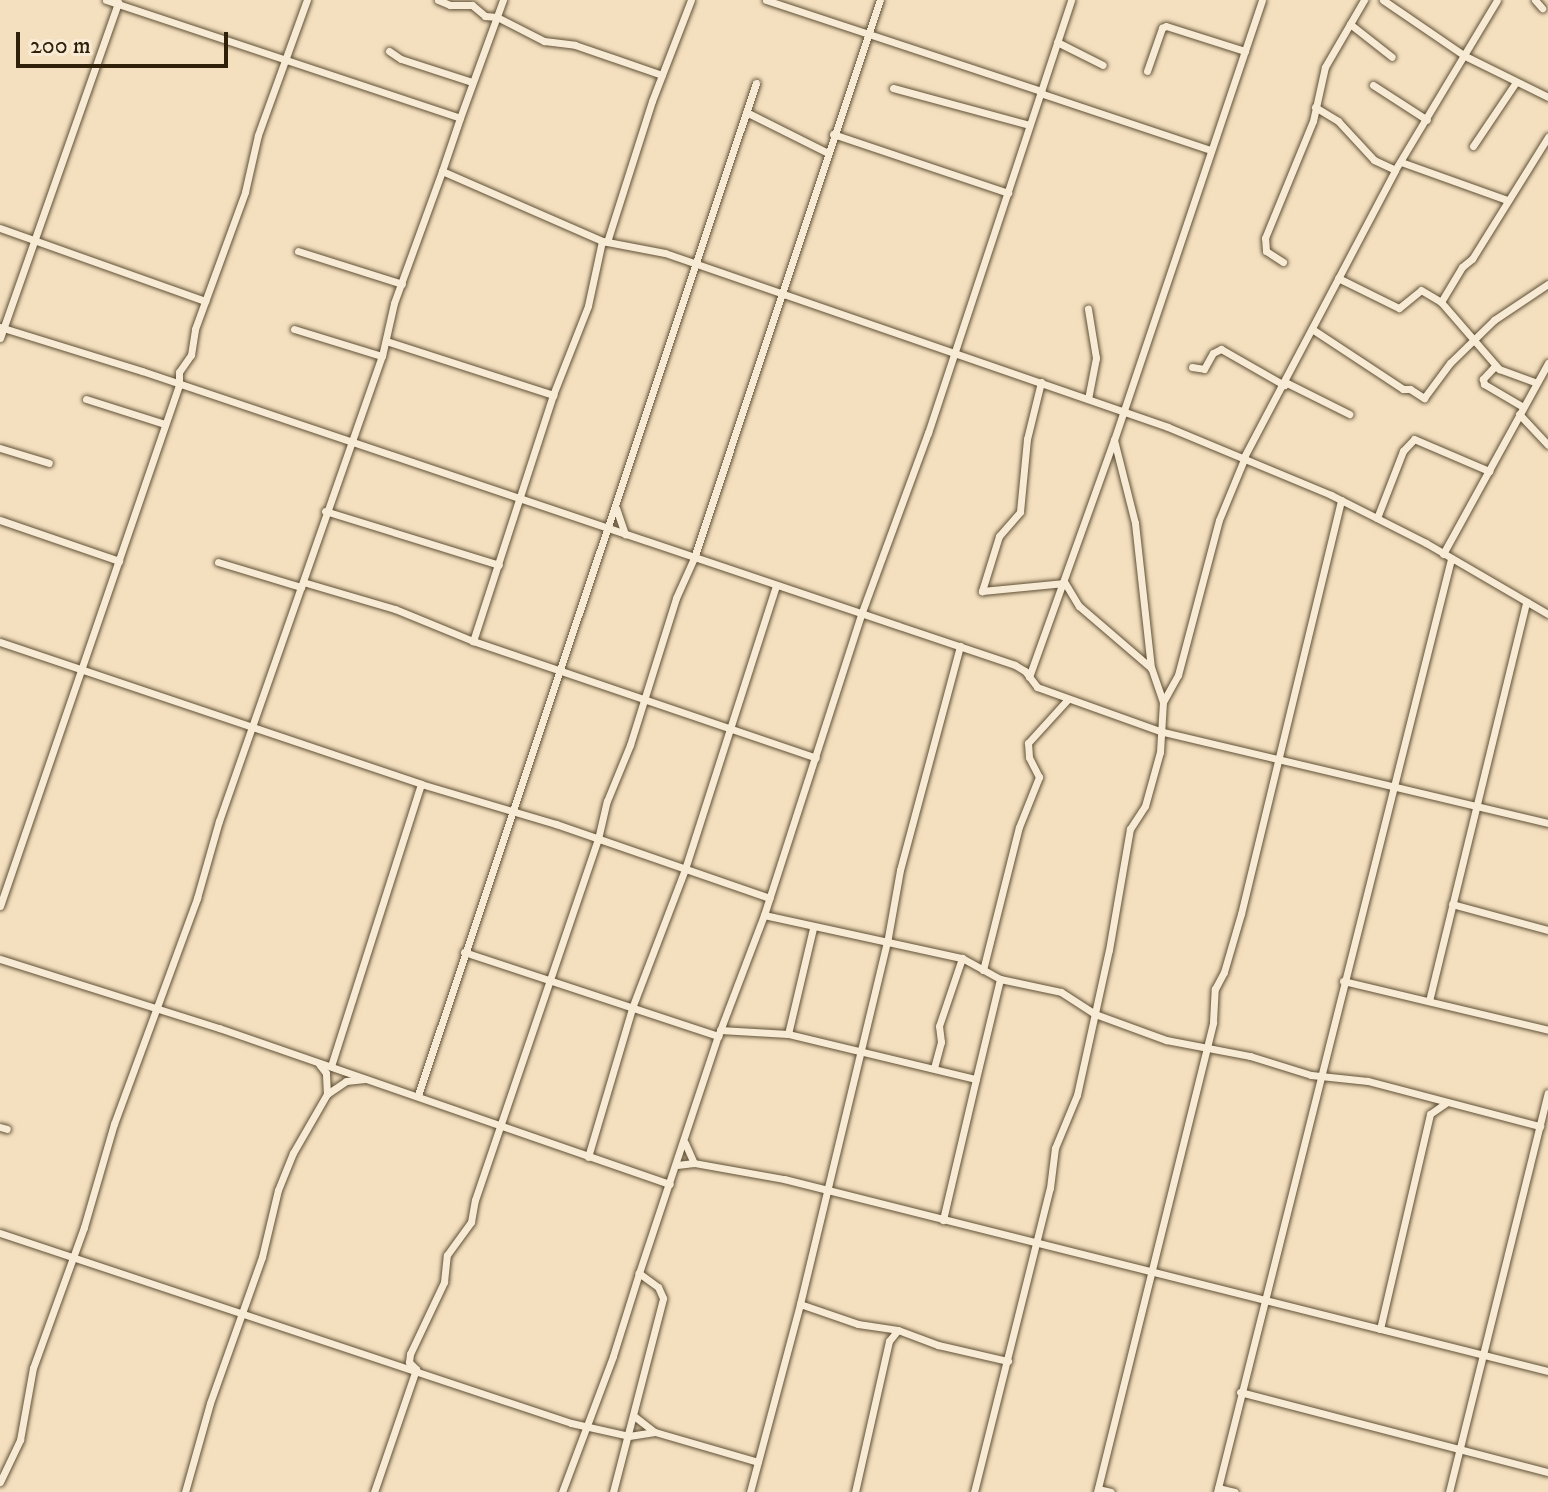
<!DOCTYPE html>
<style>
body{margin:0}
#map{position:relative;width:1548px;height:1492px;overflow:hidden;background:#f4e0bf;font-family:"IM FELL DW Pica",serif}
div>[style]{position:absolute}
.roads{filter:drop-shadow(0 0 2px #605036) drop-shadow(0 0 2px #605036)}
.minor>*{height:7px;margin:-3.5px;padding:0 3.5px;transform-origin:3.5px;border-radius:3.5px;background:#f8ebd5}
span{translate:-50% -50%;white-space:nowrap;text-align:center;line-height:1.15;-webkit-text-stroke:8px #f8ebd5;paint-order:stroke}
.scale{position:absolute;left:16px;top:32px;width:212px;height:36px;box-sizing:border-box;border:4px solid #2f2009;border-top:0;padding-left:10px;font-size:24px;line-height:28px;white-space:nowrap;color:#2f2009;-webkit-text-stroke:6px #f8ebd5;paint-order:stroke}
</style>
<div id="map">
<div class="roads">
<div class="minor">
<i style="left:106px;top:0;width:373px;rotate:18.4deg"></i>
<i style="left:460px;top:118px;width:126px;rotate:-70deg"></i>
<i style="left:438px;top:0;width:13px;rotate:23deg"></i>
<i style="left:450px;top:5px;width:22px"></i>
<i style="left:472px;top:5px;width:17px;rotate:40deg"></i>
<i style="left:485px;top:16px;width:12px;rotate:5deg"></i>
<i style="left:497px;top:17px;width:53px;rotate:27.1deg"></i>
<i style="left:544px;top:41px;width:31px;rotate:7deg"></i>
<i style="left:575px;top:45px;width:92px;rotate:19deg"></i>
<i style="left:766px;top:0;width:290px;rotate:18.3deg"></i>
<i style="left:1383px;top:0;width:99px;rotate:34.3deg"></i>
<i style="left:1465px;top:56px;width:93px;rotate:26.3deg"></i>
<i style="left:1535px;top:0;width:11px;rotate:49deg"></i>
<i style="left:1350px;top:24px;width:53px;rotate:38.2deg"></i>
<i style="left:1057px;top:42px;width:51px;rotate:26.6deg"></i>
<i style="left:389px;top:51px;width:14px;rotate:34deg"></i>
<i style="left:401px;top:59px;width:75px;rotate:17.9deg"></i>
<i style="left:1147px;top:71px;width:46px;rotate:-70.8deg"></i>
<i style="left:1162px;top:28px;width:4px;rotate:-27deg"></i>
<i style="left:1166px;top:26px;width:83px;rotate:17.6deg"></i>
<i style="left:1373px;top:85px;width:64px;rotate:32.9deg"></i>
<i style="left:893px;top:88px;width:141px;rotate:15.2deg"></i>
<i style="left:1040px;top:93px;width:179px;rotate:18.5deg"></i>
<i style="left:1315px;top:107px;width:27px;rotate:31deg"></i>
<i style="left:1338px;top:121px;width:53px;rotate:47.3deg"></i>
<i style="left:1374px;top:160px;width:23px;rotate:25deg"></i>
<i style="left:746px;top:112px;width:92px;rotate:26.6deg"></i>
<i style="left:460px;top:118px;width:56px;rotate:108.8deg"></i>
<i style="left:442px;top:171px;width:175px;rotate:23.6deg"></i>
<i style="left:602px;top:241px;width:64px;rotate:10.8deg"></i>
<i style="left:665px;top:253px;width:532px;rotate:19.08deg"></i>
<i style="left:1168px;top:427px;width:177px;rotate:22.6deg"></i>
<i style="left:1331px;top:495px;width:106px;rotate:26.8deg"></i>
<i style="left:1426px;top:543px;width:141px;rotate:30.2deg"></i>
<i style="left:833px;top:134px;width:185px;rotate:18.6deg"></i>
<i style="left:1473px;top:146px;width:77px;rotate:-56.1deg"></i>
<i style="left:1401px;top:162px;width:113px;rotate:19.7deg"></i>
<i style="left:0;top:228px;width:218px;rotate:19.6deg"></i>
<i style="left:602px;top:241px;width:66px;rotate:102.2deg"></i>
<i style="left:588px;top:306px;width:96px;rotate:111.5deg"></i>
<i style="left:553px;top:395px;width:259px;rotate:108deg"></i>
<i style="left:473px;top:641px;width:362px;rotate:18.8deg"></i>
<i style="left:607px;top:242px;width:148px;rotate:-72.3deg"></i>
<i style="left:652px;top:101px;width:108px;rotate:-68.9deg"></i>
<i style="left:298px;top:251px;width:109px;rotate:17.6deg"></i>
<i style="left:1283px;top:262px;width:20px;rotate:-147deg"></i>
<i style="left:1266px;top:251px;width:13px;rotate:-94deg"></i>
<i style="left:1265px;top:238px;width:126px;rotate:-67.7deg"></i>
<i style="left:1313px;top:121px;width:55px;rotate:-77.5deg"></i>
<i style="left:1325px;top:67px;width:78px;rotate:-59.8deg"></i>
<i style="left:1338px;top:278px;width:68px;rotate:26.2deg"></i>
<i style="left:1399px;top:308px;width:28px;rotate:-39deg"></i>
<i style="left:1421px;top:290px;width:23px;rotate:31deg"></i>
<i style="left:1441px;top:302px;width:41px;rotate:-59deg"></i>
<i style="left:1462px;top:267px;width:13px;rotate:-39deg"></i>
<i style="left:1472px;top:259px;width:144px;rotate:-58.1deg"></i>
<i style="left:1441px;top:302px;width:89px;rotate:49.1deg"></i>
<i style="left:1499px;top:369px;width:40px;rotate:20.2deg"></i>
<i style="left:0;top:327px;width:149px;rotate:17.2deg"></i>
<i style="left:142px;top:371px;width:921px;rotate:18.61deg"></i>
<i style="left:1015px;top:665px;width:12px;rotate:31deg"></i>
<i style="left:1025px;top:671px;width:20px;rotate:53deg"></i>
<i style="left:1037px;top:687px;width:134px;rotate:19.7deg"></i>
<i style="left:1163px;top:732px;width:396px;rotate:13.3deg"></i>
<i style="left:294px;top:329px;width:92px;rotate:17.1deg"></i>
<i style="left:1312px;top:329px;width:109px;rotate:33.4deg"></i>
<i style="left:1403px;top:389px;width:7px"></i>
<i style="left:1410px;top:389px;width:17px;rotate:33deg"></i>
<i style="left:1424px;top:398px;width:44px;rotate:-53.4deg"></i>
<i style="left:1450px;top:363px;width:62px;rotate:-44.3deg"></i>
<i style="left:1494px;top:320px;width:65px;rotate:-33.7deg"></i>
<i style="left:0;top:338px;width:356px;rotate:-70.6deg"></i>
<i style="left:386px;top:341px;width:176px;rotate:17.9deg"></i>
<i style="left:1495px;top:366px;width:18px;rotate:133deg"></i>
<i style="left:1483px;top:379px;width:5px;rotate:79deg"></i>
<i style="left:1484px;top:384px;width:45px;rotate:30.5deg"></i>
<i style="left:1192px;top:367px;width:12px;rotate:9deg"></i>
<i style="left:1204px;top:369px;width:18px;rotate:-61deg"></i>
<i style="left:1213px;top:353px;width:9px;rotate:-27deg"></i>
<i style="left:1221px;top:349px;width:73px;rotate:29.7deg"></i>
<i style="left:1041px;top:382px;width:59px;rotate:103.8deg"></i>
<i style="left:1027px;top:439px;width:73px;rotate:95.5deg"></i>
<i style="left:1020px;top:512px;width:32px;rotate:131deg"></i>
<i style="left:999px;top:536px;width:58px;rotate:107.2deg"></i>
<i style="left:982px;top:591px;width:83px;rotate:-5.5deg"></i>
<i style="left:1065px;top:583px;width:27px;rotate:59deg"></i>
<i style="left:1079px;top:606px;width:95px;rotate:40.7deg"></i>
<i style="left:1285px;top:382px;width:72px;rotate:26.6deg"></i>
<i style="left:86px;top:399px;width:83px;rotate:17.6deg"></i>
<i style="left:1088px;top:399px;width:42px;rotate:-79deg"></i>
<i style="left:1096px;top:358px;width:50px;rotate:-99.3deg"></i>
<i style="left:1519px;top:414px;width:42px;rotate:46.9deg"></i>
<i style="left:0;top:448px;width:51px;rotate:17deg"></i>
<i style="left:1244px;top:457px;width:324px;rotate:-62.2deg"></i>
<i style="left:1395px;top:170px;width:198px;rotate:-59deg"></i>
<i style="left:616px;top:508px;width:28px;rotate:71deg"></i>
<i style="left:325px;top:511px;width:182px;rotate:17.2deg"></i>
<i style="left:1377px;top:518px;width:72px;rotate:-68.8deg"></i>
<i style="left:1403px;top:451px;width:16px;rotate:-47deg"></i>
<i style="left:1414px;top:439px;width:82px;rotate:23.1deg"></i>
<i style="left:0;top:520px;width:126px;rotate:19deg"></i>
<i style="left:1443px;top:554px;width:218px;rotate:-61.2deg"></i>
<i style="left:218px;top:562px;width:87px;rotate:16.8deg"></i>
<i style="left:303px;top:582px;width:96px;rotate:16.4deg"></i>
<i style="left:395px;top:609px;width:84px;rotate:22.3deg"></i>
<i style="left:0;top:642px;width:444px;rotate:18.6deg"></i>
<i style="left:421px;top:784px;width:296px;rotate:107.7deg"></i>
<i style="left:1029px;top:677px;width:250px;rotate:-70.3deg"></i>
<i style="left:1163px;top:702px;width:31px;rotate:-61deg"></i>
<i style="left:1178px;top:675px;width:160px;rotate:-75.2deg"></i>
<i style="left:1219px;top:520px;width:68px;rotate:-67.6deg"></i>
<i style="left:421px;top:784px;width:141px;rotate:16.5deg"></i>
<i style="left:556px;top:824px;width:226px;rotate:19.1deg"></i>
<i style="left:1452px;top:904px;width:99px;rotate:15.2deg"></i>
<i style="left:0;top:906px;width:551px;rotate:-71.04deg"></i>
<i style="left:179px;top:385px;width:13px;rotate:-90deg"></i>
<i style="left:179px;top:372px;width:21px;rotate:-55deg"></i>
<i style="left:191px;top:355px;width:26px;rotate:-81deg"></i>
<i style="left:195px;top:329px;width:146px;rotate:-69.9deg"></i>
<i style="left:245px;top:192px;width:58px;rotate:-77.2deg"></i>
<i style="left:258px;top:135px;width:144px;rotate:-70.1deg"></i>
<i style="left:764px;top:915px;width:203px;rotate:12.3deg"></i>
<i style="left:962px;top:958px;width:43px;rotate:28.9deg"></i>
<i style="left:1000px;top:979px;width:62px;rotate:12deg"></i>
<i style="left:1061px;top:992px;width:40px;rotate:32.9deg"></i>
<i style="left:1095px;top:1014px;width:76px;rotate:20.1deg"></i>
<i style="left:1166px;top:1040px;width:86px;rotate:10.8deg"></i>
<i style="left:1250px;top:1056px;width:64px;rotate:17.3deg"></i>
<i style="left:1311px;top:1075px;width:57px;rotate:6deg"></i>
<i style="left:1368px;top:1081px;width:178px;rotate:14.7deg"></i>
<i style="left:464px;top:952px;width:268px;rotate:18.3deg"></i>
<i style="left:0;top:959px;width:230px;rotate:17.5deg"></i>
<i style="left:219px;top:1028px;width:477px;rotate:19.1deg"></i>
<i style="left:983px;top:970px;width:147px;rotate:-75.9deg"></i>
<i style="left:1019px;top:827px;width:54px;rotate:-68.2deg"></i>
<i style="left:1039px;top:777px;width:22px;rotate:-117deg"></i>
<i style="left:1029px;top:757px;width:14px;rotate:-94deg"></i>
<i style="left:1028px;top:743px;width:59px;rotate:-47.7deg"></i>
<i style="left:1343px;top:981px;width:211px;rotate:13.4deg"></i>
<i style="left:1429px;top:1001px;width:411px;rotate:-76.3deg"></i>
<i style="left:720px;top:1030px;width:68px;rotate:3.4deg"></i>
<i style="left:788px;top:1034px;width:109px;rotate:-76.7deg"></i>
<i style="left:788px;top:1034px;width:193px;rotate:13.5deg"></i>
<i style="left:976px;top:1079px;width:145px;rotate:103.2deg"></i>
<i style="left:934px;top:1068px;width:27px;rotate:-75deg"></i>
<i style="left:941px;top:1042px;width:16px;rotate:-97deg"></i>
<i style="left:939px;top:1026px;width:72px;rotate:-71.3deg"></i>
<i style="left:976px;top:1079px;width:103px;rotate:-76.5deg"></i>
<i style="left:327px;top:1094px;width:23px;rotate:-34deg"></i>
<i style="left:346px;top:1081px;width:19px;rotate:-6deg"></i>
<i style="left:418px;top:1095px;width:1067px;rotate:-71.53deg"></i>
<i style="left:0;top:1127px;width:7px;rotate:16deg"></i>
<i style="left:685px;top:1143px;width:22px;rotate:66deg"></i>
<i style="left:588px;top:1157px;width:155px;rotate:-73.5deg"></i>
<i style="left:632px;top:1008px;width:149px;rotate:-69.1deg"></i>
<i style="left:685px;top:869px;width:297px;rotate:-72.2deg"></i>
<i style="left:677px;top:1165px;width:17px;rotate:-7deg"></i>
<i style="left:694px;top:1163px;width:91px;rotate:10.1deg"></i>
<i style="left:784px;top:1179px;width:788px;rotate:14.11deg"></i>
<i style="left:0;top:1233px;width:602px;rotate:18.4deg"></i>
<i style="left:571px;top:1423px;width:59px;rotate:12.6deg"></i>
<i style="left:629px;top:1436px;width:26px;rotate:-9deg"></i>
<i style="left:655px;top:1432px;width:107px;rotate:16.2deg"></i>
<i style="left:800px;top:1304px;width:61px;rotate:19deg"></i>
<i style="left:858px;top:1324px;width:40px;rotate:8.5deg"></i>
<i style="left:898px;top:1330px;width:43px;rotate:20.6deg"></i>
<i style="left:938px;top:1345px;width:72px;rotate:12.9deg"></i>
<i style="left:1380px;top:1329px;width:221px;rotate:-76.9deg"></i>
<i style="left:1430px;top:1114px;width:19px;rotate:-35deg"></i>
<i style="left:1240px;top:1392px;width:318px;rotate:14.6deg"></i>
<i style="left:634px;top:1416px;width:24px;rotate:38deg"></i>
<i style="left:0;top:1482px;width:47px;rotate:-64.5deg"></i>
<i style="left:20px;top:1440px;width:73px;rotate:-79.8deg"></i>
<i style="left:33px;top:1368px;width:150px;rotate:-70.1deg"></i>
<i style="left:84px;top:1227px;width:107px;rotate:-73.8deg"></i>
<i style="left:114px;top:1124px;width:241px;rotate:-69.8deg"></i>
<i style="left:197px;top:898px;width:80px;rotate:-74.1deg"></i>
<i style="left:219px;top:821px;width:493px;rotate:-70.7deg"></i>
<i style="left:382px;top:356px;width:54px;rotate:-77.2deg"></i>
<i style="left:394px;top:303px;width:140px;rotate:-70deg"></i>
<i style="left:1218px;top:1488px;width:17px;rotate:13deg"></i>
<i style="left:1098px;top:1489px;width:13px;rotate:13deg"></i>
<i style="left:185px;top:1492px;width:92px;rotate:-74.3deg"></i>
<i style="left:210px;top:1403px;width:155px;rotate:-70.4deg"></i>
<i style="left:262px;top:1257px;width:69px;rotate:-76.6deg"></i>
<i style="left:278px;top:1190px;width:40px;rotate:-68deg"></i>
<i style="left:293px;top:1153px;width:68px;rotate:-60deg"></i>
<i style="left:327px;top:1094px;width:21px;rotate:-93deg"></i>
<i style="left:326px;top:1073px;width:11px;rotate:-128deg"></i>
<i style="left:374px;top:1492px;width:130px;rotate:-71.1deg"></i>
<i style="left:416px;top:1369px;width:10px;rotate:-135deg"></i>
<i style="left:409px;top:1362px;width:8px;rotate:-83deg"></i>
<i style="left:410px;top:1354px;width:80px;rotate:-64.7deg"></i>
<i style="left:444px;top:1282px;width:27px;rotate:-84deg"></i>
<i style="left:447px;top:1255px;width:41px;rotate:-54deg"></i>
<i style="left:471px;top:1222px;width:22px;rotate:-80deg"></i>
<i style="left:475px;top:1200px;width:381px;rotate:-71.2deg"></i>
<i style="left:598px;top:839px;width:39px;rotate:-77deg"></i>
<i style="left:607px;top:801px;width:61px;rotate:-67.7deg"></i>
<i style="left:630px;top:745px;width:154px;rotate:-72.6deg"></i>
<i style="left:676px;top:598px;width:44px;rotate:-65.8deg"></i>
<i style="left:694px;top:558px;width:588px;rotate:-71.57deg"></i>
<i style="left:562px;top:1492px;width:145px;rotate:-69.4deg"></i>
<i style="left:613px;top:1356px;width:87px;rotate:-72.6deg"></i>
<i style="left:613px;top:1492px;width:200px;rotate:-75.5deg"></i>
<i style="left:663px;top:1298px;width:12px;rotate:-114deg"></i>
<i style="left:658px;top:1287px;width:24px;rotate:-144deg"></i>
<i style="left:639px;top:1273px;width:250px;rotate:-71.6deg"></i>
<i style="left:718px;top:1036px;width:129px;rotate:-69.2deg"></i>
<i style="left:764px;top:915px;width:318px;rotate:-72.1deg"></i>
<i style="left:862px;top:612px;width:191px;rotate:-69.8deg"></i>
<i style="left:928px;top:433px;width:456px;rotate:-71.7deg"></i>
<i style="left:750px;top:1492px;width:195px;rotate:-75.1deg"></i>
<i style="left:800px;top:1304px;width:371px;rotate:-76.5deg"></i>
<i style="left:887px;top:943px;width:74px;rotate:-79.9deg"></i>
<i style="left:900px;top:870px;width:232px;rotate:-75deg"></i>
<i style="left:855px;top:1492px;width:155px;rotate:-77.3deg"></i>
<i style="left:889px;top:1341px;width:14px;rotate:-51deg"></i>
<i style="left:974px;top:1492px;width:313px;rotate:-76deg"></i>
<i style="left:1050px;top:1188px;width:40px;rotate:-82.9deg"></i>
<i style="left:1055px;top:1148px;width:57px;rotate:-67.5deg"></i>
<i style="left:1077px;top:1095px;width:148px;rotate:-77.6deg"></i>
<i style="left:1109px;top:950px;width:123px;rotate:-80.2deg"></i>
<i style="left:1130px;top:829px;width:27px;rotate:-57deg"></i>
<i style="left:1145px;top:806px;width:56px;rotate:-74.5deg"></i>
<i style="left:1160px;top:752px;width:50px;rotate:-86.6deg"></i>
<i style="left:1163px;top:702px;width:36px;rotate:-109deg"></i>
<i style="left:1151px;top:668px;width:146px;rotate:-96.3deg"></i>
<i style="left:1135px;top:523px;width:86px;rotate:-104.2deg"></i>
<i style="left:1114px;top:440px;width:464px;rotate:-71.4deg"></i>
<i style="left:1097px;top:1492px;width:484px;rotate:-76.1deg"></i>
<i style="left:1213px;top:1022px;width:33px;rotate:-87deg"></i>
<i style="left:1215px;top:989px;width:19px;rotate:-62deg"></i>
<i style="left:1224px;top:972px;width:60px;rotate:-73.7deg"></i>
<i style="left:1241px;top:914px;width:426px;rotate:-76.4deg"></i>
<i style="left:1217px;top:1492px;width:962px;rotate:-75.92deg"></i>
<i style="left:1449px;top:1492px;width:411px;rotate:-76.1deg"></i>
</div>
</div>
<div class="scale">200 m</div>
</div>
